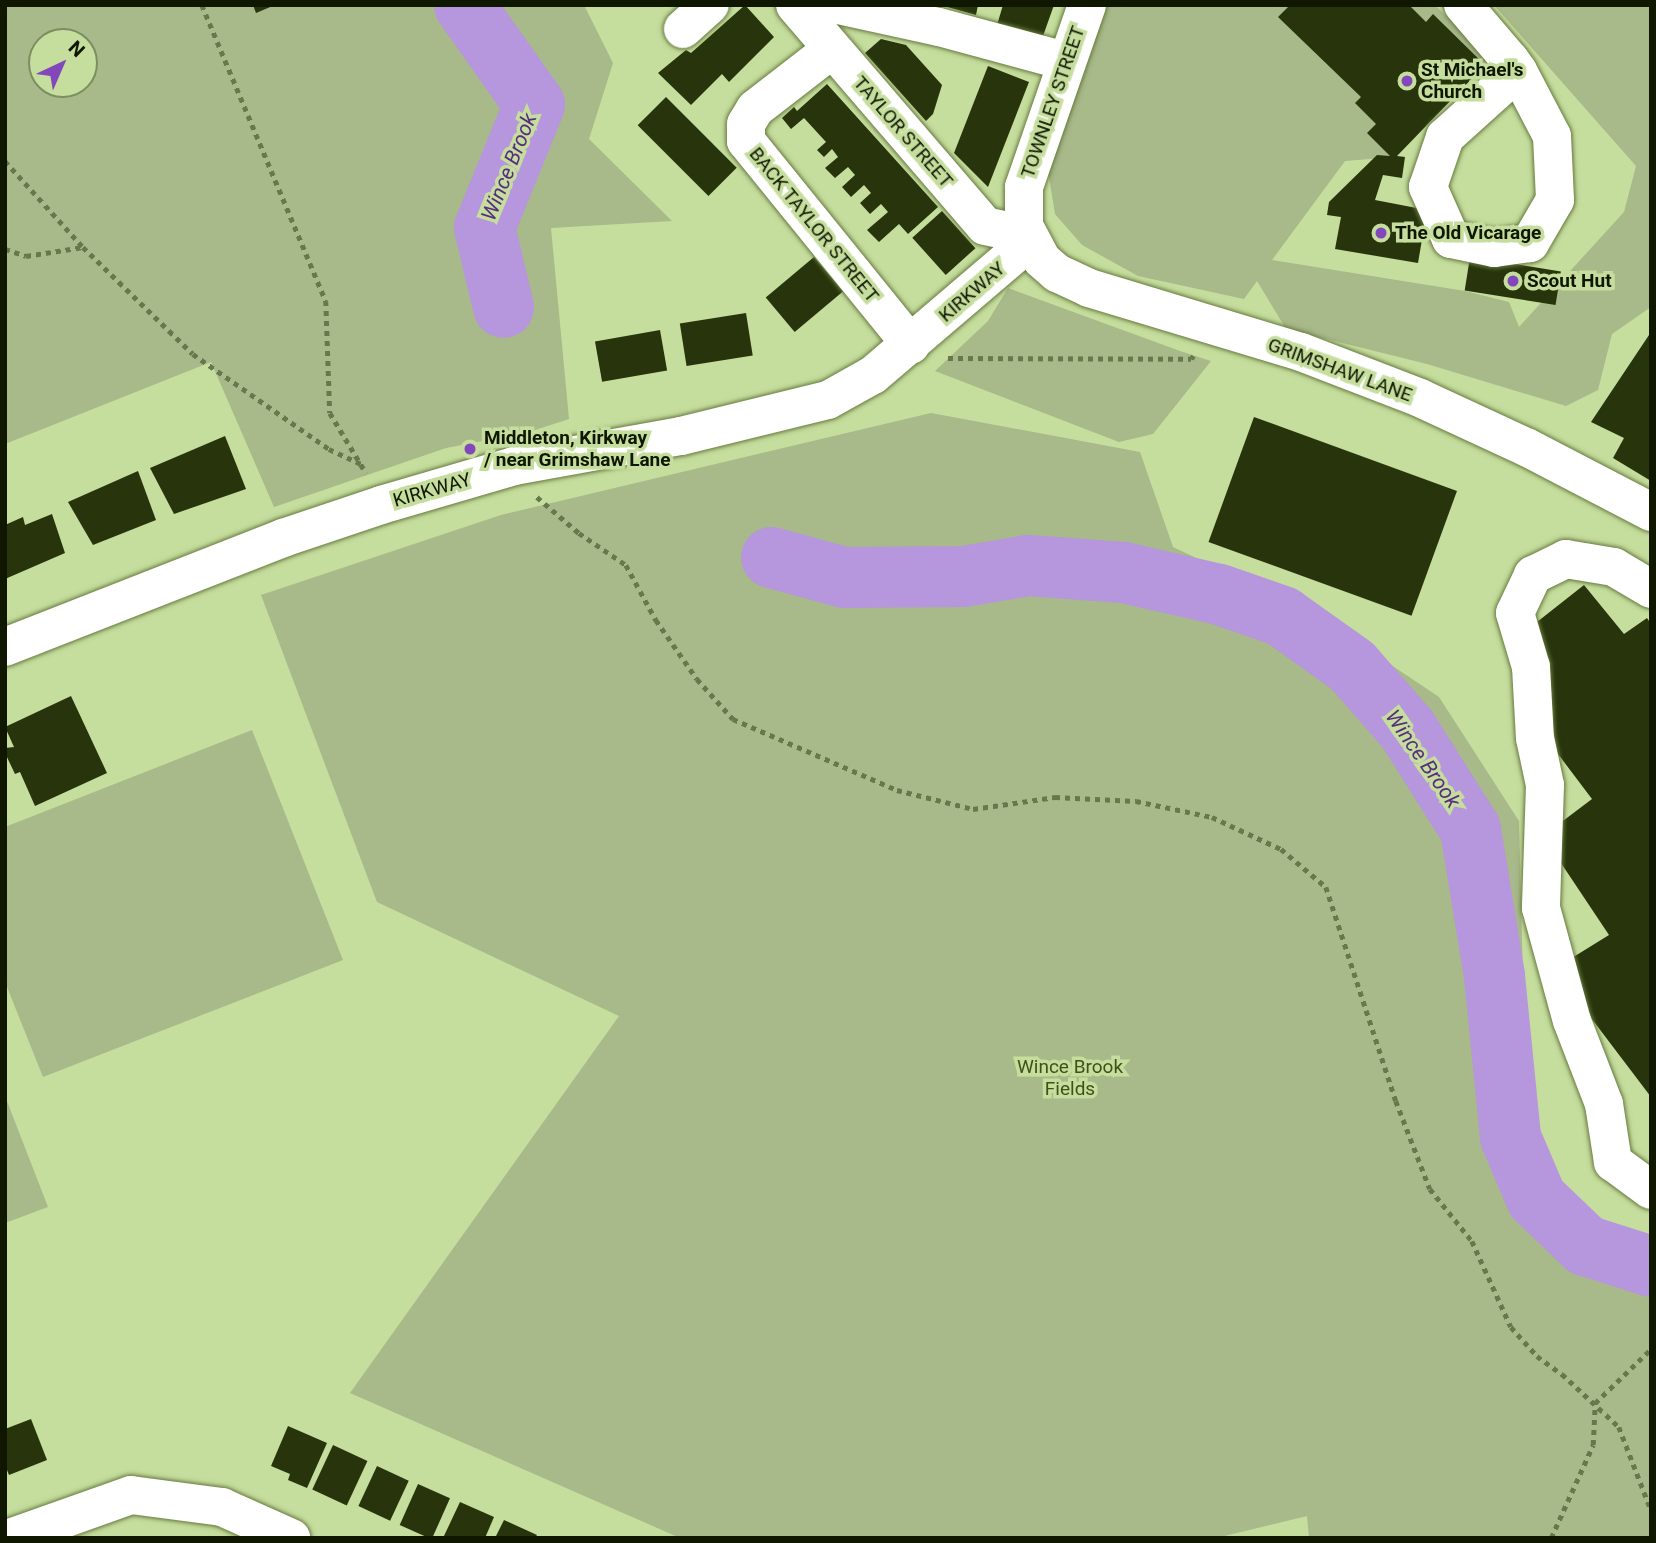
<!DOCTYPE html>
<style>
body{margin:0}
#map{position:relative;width:1656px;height:1543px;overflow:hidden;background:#c5dd9d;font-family:Roboto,sans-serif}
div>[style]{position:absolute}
.green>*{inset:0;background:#a8b98a}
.river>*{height:61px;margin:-30.5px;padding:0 30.5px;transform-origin:30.5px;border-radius:30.5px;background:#b696dc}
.building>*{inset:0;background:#28340c;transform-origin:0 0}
.path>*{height:4.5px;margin-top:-2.25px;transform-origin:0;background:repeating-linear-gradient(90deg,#68784d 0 5px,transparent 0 10px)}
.roads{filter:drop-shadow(0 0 2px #677b3f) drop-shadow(0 0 2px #677b3f)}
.minor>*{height:38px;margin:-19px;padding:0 19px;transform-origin:19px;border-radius:19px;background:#fff}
.major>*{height:38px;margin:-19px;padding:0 19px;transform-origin:19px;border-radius:19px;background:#fff}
.dots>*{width:19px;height:19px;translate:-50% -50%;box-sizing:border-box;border:4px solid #c5dd9d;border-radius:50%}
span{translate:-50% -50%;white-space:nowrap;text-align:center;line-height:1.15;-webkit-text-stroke:7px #c5dd9d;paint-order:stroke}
.poi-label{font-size:19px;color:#0f1701;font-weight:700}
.left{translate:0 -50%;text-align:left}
.street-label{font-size:19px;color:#0f1701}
.park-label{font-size:19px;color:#3f5019}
.water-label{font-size:21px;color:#582d80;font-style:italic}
.frame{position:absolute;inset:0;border:7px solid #0f1701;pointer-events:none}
.north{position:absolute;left:28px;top:28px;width:70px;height:70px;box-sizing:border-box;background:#c5dd9d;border:2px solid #7c8e5f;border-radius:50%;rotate:44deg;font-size:19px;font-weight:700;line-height:28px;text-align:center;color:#0f1701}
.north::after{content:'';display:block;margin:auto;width:24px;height:32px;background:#8347bc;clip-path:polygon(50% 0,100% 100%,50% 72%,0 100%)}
</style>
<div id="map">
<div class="green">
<i style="clip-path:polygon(evenodd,5px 5px,584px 5px,613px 63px,589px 139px,672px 221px,551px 228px,569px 419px,529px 432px,446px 448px,274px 507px,211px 362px,5px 444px,5px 5px,42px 42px,84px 42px,84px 84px,42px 84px,42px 42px)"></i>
<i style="clip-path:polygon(1108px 5px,1435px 5px,1488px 58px,1394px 157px,1345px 161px,1272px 260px,1465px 291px,1509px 302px,1519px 327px,1624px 212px,1636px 166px,1494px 5px,1648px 5px,1651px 8px,1651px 307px,1612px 334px,1598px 390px,1566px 406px,1427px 364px,1286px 329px,1257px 281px,1244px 299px,1138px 276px,1082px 245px,1055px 214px,1047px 165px)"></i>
<i style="clip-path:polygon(1008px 288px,1180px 351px,1211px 361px,1153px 434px,1119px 442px,935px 371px,988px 321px)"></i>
<i style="clip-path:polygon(931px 413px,1140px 452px,1173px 547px,1315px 614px,1439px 697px,1519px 821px,1526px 1098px,1553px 1201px,1651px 1252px,1651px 1538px,1309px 1538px,1307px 1516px,1216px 1538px,680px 1538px,350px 1393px,619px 1016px,377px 902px,261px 595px,501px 515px)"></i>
<i style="clip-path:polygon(252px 730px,343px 960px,43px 1077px,5px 982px,5px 827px)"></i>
<i style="clip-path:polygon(5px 1096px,48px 1207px,5px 1223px)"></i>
</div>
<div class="river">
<i style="left:464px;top:5px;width:121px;rotate:54.7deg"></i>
<i style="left:534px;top:104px;width:133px;rotate:112.1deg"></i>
<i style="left:484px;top:227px;width:82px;rotate:76.6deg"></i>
<i style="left:771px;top:557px;width:76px;rotate:15.3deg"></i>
<i style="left:844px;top:577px;width:119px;rotate:-0.5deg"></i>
<i style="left:963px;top:576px;width:66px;rotate:-9.6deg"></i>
<i style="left:1028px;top:565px;width:95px;rotate:4.2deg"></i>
<i style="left:1123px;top:572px;width:98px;rotate:12.9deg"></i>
<i style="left:1219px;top:594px;width:67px;rotate:19.2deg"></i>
<i style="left:1282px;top:616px;width:86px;rotate:35.5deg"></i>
<i style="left:1352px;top:666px;width:84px;rotate:48.9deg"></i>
<i style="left:1407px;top:729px;width:118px;rotate:57.8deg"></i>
<i style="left:1470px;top:829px;width:149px;rotate:80.7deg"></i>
<i style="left:1494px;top:976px;width:162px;rotate:84.3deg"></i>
<i style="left:1510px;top:1137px;width:66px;rotate:66.9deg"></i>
<i style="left:1536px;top:1198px;width:68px;rotate:43.8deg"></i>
<i style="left:1585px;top:1245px;width:69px;rotate:17.7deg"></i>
</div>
<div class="building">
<i style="clip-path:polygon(253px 5px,275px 5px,256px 13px)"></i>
<i style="clip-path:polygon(745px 5px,774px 37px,729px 82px,722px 74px,691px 105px,658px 73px,686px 50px,691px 53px)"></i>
<i style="clip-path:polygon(940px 5px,978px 5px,976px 15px)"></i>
<i style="clip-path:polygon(1003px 5px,1054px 5px,1043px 36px,997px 25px)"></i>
<i style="clip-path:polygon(1290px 5px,1409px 5px,1426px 22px,1433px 14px,1485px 65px,1397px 156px,1405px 157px,1402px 178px,1383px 175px,1375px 200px,1427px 210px,1418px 263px,1335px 249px,1341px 217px,1327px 215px,1329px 202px,1377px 155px,1390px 156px,1367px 133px,1376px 124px,1355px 103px,1361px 97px,1278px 17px)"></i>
<i style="clip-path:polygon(881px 39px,906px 45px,942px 85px,933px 114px,926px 121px,865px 53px)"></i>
<i style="clip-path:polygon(988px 66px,1029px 82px,988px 187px,954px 153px)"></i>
<i style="clip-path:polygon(827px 84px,938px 207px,908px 234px,899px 224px,879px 242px,867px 230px,888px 212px,881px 204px,870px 214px,860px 203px,871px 193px,864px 185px,851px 197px,842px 187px,855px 175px,848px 167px,835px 178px,825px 168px,838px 157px,832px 149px,824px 157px,817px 150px,826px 142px,804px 118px,791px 129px,782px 118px,794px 107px,797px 111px)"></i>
<i style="left:666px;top:97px;width:100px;height:40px;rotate:45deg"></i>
<i style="left:942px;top:211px;width:50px;height:40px;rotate:48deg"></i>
<i style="left:814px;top:257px;width:45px;height:63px;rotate:50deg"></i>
<i style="left:1470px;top:257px;width:92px;height:34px;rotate:9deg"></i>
<i style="left:746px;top:313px;width:43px;height:67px;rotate:81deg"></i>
<i style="left:660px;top:330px;width:41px;height:66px;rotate:80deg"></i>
<i style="clip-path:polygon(1651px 332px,1651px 481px,1613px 458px,1624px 438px,1591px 422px)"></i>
<i style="left:1254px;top:417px;width:216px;height:133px;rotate:20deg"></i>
<i style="clip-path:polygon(225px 436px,246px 489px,174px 514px,150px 468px)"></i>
<i style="clip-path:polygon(138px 471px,156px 520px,93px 545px,68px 502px)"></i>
<i style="clip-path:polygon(52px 514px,65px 553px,5px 579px,5px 525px,23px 517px,25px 525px)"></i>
<i style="clip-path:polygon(1584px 585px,1624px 634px,1647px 618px,1651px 624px,1651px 1097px,1554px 969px,1609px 935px,1543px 836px,1592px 799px,1524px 709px,1509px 644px)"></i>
<i style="clip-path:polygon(71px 696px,107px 773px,35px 806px,20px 772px,15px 774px,5px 753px,5px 748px,14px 747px,5px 727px)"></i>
<i style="clip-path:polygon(31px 1419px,47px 1460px,9px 1475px,5px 1465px,5px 1429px)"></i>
<i style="clip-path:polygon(288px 1426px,327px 1443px,307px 1488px,288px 1480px,290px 1474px,271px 1466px)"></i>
<i style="left:333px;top:1445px;width:38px;height:49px;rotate:25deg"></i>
<i style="left:377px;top:1466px;width:35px;height:44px;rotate:25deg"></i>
<i style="left:418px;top:1484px;width:35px;height:45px;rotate:24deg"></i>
<i style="clip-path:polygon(460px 1502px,494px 1517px,485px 1538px,443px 1538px)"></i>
<i style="clip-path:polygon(504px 1520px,537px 1535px,535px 1538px,495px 1538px)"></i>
</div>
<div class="path">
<i style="left:202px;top:5px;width:321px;rotate:67.3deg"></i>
<i style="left:326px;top:301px;width:112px;rotate:88deg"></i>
<i style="left:330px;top:413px;width:70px;rotate:59deg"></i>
<i style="left:5px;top:161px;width:116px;rotate:47.8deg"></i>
<i style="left:83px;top:247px;width:153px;rotate:44.2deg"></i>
<i style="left:193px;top:354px;width:166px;rotate:34.9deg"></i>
<i style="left:329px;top:449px;width:35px;rotate:25deg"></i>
<i style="left:5px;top:249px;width:22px;rotate:18deg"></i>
<i style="left:26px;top:256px;width:58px;rotate:-9deg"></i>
<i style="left:948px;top:358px;width:243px;rotate:0.2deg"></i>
<i style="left:1191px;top:359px;width:4px;rotate:-56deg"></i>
<i style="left:537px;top:497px;width:55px;rotate:40.6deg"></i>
<i style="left:579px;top:533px;width:57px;rotate:34.2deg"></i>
<i style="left:626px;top:565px;width:63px;rotate:61.4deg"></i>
<i style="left:656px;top:620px;width:72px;rotate:55.2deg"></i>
<i style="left:697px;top:679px;width:54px;rotate:48deg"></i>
<i style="left:733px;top:719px;width:179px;rotate:23.4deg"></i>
<i style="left:897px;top:790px;width:78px;rotate:14deg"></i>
<i style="left:973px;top:809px;width:83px;rotate:-8.3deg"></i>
<i style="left:1055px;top:797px;width:81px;rotate:2.8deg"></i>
<i style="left:1136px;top:801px;width:78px;rotate:11.9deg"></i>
<i style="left:1212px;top:817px;width:76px;rotate:24.9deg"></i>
<i style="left:1281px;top:849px;width:59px;rotate:40.2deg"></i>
<i style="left:1326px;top:887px;width:225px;rotate:71.9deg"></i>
<i style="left:1396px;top:1101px;width:94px;rotate:68.9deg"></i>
<i style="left:1430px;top:1189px;width:67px;rotate:51.1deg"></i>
<i style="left:1472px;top:1241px;width:94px;rotate:65.6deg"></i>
<i style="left:1511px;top:1327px;width:39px;rotate:48deg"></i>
<i style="left:1537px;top:1356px;width:31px;rotate:36deg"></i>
<i style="left:1562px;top:1374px;width:78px;rotate:42.9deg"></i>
<i style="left:1619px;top:1427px;width:89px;rotate:68.9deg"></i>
<i style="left:1551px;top:1538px;width:102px;rotate:-65.7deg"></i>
<i style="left:1593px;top:1445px;width:42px;rotate:-87.3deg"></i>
<i style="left:1595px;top:1403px;width:78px;rotate:-44deg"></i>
</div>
<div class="roads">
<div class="minor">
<i style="left:795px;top:5px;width:291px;rotate:49.3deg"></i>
<i style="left:985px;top:226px;width:29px;rotate:12deg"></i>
<i style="left:1013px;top:232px;width:13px;rotate:-29deg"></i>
<i style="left:838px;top:5px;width:103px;rotate:12.3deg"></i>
<i style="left:939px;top:27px;width:131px;rotate:15.1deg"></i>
<i style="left:1463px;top:5px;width:72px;rotate:49.5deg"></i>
<i style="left:1510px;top:60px;width:14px;rotate:54deg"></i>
<i style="left:1518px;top:71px;width:73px;rotate:62.4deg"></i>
<i style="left:1552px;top:136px;width:64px;rotate:87.3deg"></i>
<i style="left:1555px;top:200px;width:50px;rotate:120.2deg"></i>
<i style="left:1530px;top:243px;width:36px;rotate:172deg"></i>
<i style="left:1494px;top:248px;width:44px;rotate:-168.2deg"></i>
<i style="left:1451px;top:239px;width:57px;rotate:-113.9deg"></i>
<i style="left:1428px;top:187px;width:53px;rotate:-71.2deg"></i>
<i style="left:1445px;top:137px;width:98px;rotate:-42.1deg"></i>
<i style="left:683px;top:29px;width:36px;rotate:-42deg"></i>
<i style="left:831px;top:50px;width:96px;rotate:142.2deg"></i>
<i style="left:755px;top:109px;width:17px;rotate:121deg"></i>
<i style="left:746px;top:124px;width:17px;rotate:90deg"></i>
<i style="left:746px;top:141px;width:262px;rotate:51deg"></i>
<i style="left:1651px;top:589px;width:43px;rotate:-149.3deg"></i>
<i style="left:1614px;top:567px;width:49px;rotate:-170.5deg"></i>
<i style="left:1566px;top:559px;width:37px;rotate:154deg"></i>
<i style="left:1533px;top:575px;width:42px;rotate:115.3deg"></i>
<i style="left:1515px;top:613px;width:56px;rotate:73.5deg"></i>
<i style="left:1531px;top:667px;width:71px;rotate:86.8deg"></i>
<i style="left:1535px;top:738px;width:48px;rotate:78deg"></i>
<i style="left:1545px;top:785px;width:123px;rotate:91.9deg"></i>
<i style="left:1541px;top:908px;width:117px;rotate:74.7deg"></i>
<i style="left:1572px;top:1021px;width:89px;rotate:68.9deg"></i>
<i style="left:1604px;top:1104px;width:59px;rotate:81.2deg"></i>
<i style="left:1613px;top:1162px;width:47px;rotate:36.4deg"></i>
<i style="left:5px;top:647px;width:299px;rotate:-21.4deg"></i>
<i style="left:283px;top:538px;width:103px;rotate:-18.6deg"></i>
<i style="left:381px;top:505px;width:139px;rotate:-16.3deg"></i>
<i style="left:514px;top:466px;width:170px;rotate:-10.2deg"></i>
<i style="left:681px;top:436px;width:151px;rotate:-13.8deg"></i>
<i style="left:828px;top:400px;width:51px;rotate:-29.1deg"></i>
<i style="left:873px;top:375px;width:206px;rotate:-40.5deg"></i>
<i style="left:10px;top:1538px;width:128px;rotate:-19.6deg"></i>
<i style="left:131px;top:1495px;width:92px;rotate:7.5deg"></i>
<i style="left:222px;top:1507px;width:76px;rotate:24.2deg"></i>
</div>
<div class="major">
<i style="left:1087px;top:5px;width:193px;rotate:109.1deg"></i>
<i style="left:1024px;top:187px;width:39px;rotate:90deg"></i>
<i style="left:1024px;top:226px;width:38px;rotate:62deg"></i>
<i style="left:1042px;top:260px;width:20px;rotate:41deg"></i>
<i style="left:1057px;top:273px;width:35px;rotate:25deg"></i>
<i style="left:1089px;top:288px;width:221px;rotate:16.8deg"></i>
<i style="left:1301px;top:352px;width:128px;rotate:21.1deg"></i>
<i style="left:1420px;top:398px;width:119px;rotate:24.8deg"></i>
<i style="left:1528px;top:448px;width:139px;rotate:27.5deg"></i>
</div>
</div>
<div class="dots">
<i style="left:1407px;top:81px;background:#8347bc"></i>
<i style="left:1381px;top:233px;background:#8347bc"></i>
<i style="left:1513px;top:281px;background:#8347bc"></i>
<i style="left:470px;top:449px;background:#8347bc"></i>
</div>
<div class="poi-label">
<span class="left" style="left:1421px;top:81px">St Michael's<br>Church</span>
<span class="left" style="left:1395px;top:233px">The Old Vicarage</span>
<span class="left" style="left:1527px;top:281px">Scout Hut</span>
<span class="left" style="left:484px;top:449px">Middleton, Kirkway<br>/ near Grimshaw Lane</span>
</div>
<div class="street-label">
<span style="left:1053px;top:102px;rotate:-71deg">TOWNLEY STREET</span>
<span style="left:903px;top:132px;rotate:49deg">TAYLOR STREET</span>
<span style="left:814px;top:225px;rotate:51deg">BACK TAYLOR STREET</span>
<span style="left:972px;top:292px;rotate:-41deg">KIRKWAY</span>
<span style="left:1340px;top:370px;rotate:20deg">GRIMSHAW LANE</span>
<span style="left:432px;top:490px;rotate:-16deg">KIRKWAY</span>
</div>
<div class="park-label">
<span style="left:1070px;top:1078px">Wince Brook<br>Fields</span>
</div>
<div class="water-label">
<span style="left:509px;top:167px;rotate:-68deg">Wince Brook</span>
<span style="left:1423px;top:759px;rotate:55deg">Wince Brook</span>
</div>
<div class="frame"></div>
<div class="north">N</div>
</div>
